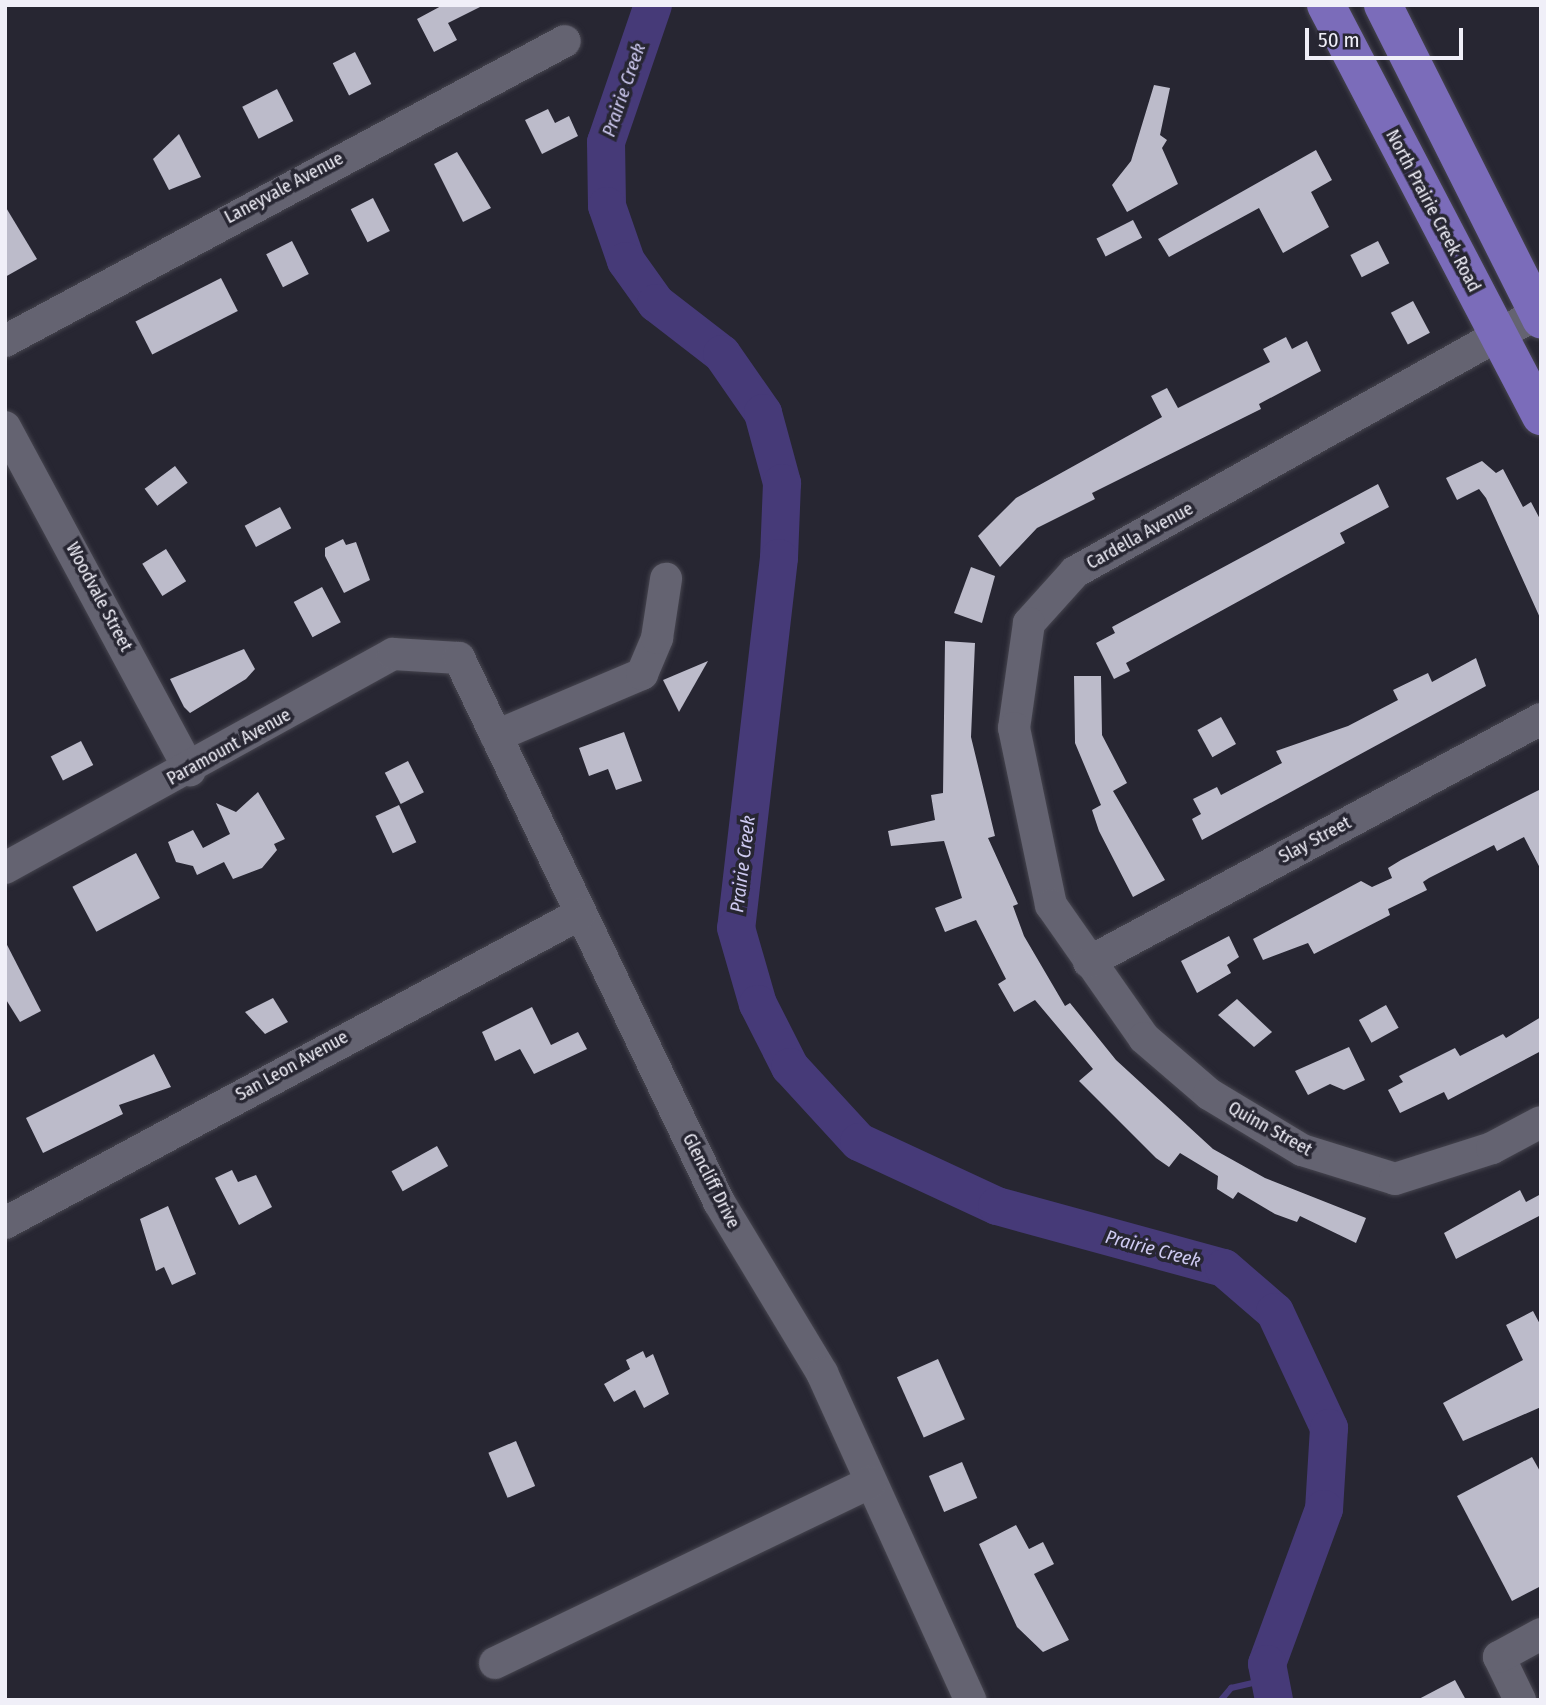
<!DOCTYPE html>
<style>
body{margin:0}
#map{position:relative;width:1546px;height:1705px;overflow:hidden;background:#272632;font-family:"Fira Sans Condensed",sans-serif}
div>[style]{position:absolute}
.stream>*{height:6px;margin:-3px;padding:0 3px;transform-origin:3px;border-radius:3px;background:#463a78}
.river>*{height:38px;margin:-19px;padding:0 19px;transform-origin:19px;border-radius:19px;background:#463a78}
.building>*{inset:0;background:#bcbbca;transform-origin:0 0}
.roads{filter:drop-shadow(0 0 2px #46454f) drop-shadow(0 0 2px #46454f)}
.minor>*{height:32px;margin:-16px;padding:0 16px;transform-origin:16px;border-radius:16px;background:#646371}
.major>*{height:38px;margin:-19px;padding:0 19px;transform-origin:19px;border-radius:19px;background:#7b6cba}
span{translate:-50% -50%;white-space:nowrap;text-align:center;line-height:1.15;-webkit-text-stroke:7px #272632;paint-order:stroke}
.street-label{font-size:18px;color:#f0eff8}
.water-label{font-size:19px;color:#cecaf1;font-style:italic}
.frame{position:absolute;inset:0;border:7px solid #f0eff8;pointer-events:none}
.scale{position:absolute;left:1305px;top:28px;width:158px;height:32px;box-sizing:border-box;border:4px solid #f0eff8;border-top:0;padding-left:9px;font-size:21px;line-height:24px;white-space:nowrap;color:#f0eff8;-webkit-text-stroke:5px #272632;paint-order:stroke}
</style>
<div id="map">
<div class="stream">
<i style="left:1221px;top:1700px;width:16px;rotate:-50deg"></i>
<i style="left:1231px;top:1688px;width:40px;rotate:-13deg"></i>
</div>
<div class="river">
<i style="left:653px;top:5px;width:145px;rotate:108.9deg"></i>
<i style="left:606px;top:142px;width:64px;rotate:89.1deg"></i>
<i style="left:607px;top:206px;width:58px;rotate:70.9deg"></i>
<i style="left:626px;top:261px;width:52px;rotate:54.5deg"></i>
<i style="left:656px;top:303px;width:83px;rotate:37.7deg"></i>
<i style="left:722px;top:354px;width:72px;rotate:55.2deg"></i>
<i style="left:763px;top:413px;width:73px;rotate:74.8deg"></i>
<i style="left:782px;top:483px;width:75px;rotate:92.3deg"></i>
<i style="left:779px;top:558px;width:372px;rotate:96.6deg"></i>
<i style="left:736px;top:928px;width:79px;rotate:73.9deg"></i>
<i style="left:758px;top:1004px;width:71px;rotate:63.1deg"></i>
<i style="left:790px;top:1067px;width:102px;rotate:47.4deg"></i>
<i style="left:859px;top:1142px;width:152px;rotate:24.9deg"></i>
<i style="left:997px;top:1206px;width:235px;rotate:15.3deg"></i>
<i style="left:1224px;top:1268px;width:67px;rotate:40.8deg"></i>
<i style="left:1275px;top:1312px;width:128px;rotate:65deg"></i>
<i style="left:1329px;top:1428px;width:81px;rotate:93.5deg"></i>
<i style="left:1324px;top:1509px;width:165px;rotate:110.2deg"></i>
<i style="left:1267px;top:1664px;width:37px;rotate:79deg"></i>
</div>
<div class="building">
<i style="clip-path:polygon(443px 5px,484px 5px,448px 23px,457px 40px,434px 52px,417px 19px)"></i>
<i style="left:355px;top:52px;width:36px;height:25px;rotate:63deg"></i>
<i style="clip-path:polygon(1154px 85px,1170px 88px,1160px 135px,1167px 140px,1162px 148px,1178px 184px,1127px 212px,1112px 185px,1131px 161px)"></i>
<i style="left:277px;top:89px;width:36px;height:39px;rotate:63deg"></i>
<i style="clip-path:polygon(548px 109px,555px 123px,569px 116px,578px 136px,542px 154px,525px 120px)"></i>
<i style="clip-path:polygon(179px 134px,201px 177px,169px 190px,153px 159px)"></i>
<i style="clip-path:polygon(1316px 150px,1332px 180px,1311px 192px,1329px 227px,1283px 253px,1259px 208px,1169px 257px,1158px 239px)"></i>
<i style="clip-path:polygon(457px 152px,491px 208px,463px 222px,434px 164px)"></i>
<i style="left:373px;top:198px;width:37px;height:25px;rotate:63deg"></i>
<i style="clip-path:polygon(5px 206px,37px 259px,5px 277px)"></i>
<i style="left:1133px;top:220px;width:20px;height:41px;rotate:63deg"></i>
<i style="left:292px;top:241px;width:37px;height:29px;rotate:63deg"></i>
<i style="left:1378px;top:241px;width:25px;height:31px;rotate:63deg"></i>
<i style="left:221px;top:278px;width:37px;height:96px;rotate:63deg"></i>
<i style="left:1413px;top:301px;width:36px;height:25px;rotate:62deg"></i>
<i style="clip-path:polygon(1286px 337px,1292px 349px,1307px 341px,1321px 371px,1259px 404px,1261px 409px,1092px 493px,1095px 499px,1037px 528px,1000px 567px,978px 536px,1016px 498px,1162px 417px,1151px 396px,1167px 388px,1178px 408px,1270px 362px,1263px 349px)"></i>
<i style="clip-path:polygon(1482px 461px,1496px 473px,1503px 469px,1523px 507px,1531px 502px,1541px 521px,1541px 620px,1486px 498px,1479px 489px,1457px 500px,1446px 478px)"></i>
<i style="left:175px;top:466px;width:21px;height:38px;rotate:53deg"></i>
<i style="clip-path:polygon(1378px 484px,1389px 507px,1340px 533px,1345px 543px,1126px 663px,1130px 671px,1114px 679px,1096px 643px,1115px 633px,1112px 627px)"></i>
<i style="left:280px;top:507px;width:24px;height:40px;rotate:62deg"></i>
<i style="clip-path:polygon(343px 539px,346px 545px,356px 542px,370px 580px,344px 593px,325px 556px,325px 548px)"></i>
<i style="left:166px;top:549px;width:38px;height:28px;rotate:58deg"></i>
<i style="clip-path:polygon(971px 567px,995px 576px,982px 623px,954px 613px)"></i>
<i style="left:322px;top:587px;width:40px;height:32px;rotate:62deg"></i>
<i style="clip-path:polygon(945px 641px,975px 643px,971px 737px,995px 836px,988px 838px,1018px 904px,1013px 906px,1024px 936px,1065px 1006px,1070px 1003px,1116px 1060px,1213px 1149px,1265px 1178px,1366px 1218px,1356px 1243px,1300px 1216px,1297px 1222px,1275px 1214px,1238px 1192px,1233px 1199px,1217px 1189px,1218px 1176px,1180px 1153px,1169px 1167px,1156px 1158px,1079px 1081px,1093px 1069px,1035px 1000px,1014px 1012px,998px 984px,1006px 979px,976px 920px,945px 932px,935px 908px,962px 898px,944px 841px,891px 846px,888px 831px,935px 820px,931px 795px,943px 793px)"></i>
<i style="clip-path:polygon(244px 649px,255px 669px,246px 679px,190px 713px,184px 707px,170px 679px)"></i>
<i style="clip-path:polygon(1476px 658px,1486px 686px,1202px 840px,1192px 819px,1201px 814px,1193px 799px,1217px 787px,1221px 795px,1282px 763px,1276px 751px,1348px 726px,1398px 700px,1393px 690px,1428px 673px,1432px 682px)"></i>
<i style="clip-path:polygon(708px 661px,679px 712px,663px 680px)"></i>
<i style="clip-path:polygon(1074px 676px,1101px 676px,1102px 735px,1127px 783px,1113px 791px,1165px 880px,1133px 897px,1099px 831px,1092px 810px,1101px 805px,1075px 743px)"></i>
<i style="left:1221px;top:717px;width:31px;height:27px;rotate:61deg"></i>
<i style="clip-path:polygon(624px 732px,642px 781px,616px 790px,608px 769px,589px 776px,579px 748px)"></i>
<i style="left:81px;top:741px;width:27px;height:34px;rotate:63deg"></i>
<i style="left:408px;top:761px;width:35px;height:26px;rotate:63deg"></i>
<i style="clip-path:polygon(1541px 789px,1541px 870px,1524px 837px,1497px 851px,1494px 845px,1429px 878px,1423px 882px,1427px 890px,1388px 909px,1390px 915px,1314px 954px,1308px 943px,1263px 960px,1253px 939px,1361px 881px,1372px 887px,1392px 878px,1388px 868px,1401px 860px)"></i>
<i style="clip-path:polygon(258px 792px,285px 839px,274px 844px,277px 850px,262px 868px,233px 879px,224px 862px,197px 875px,193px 866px,176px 862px,168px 842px,193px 830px,203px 848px,230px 834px,216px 803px,236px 812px)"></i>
<i style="left:399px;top:805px;width:41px;height:26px;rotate:65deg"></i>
<i style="left:136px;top:853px;width:51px;height:72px;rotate:62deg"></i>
<i style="clip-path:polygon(1229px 936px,1239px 957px,1227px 965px,1231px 973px,1197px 993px,1181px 961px)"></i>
<i style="clip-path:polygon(5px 941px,41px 1011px,20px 1022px,5px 998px)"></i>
<i style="clip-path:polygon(273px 998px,288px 1022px,265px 1034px,245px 1012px)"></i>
<i style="clip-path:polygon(1237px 999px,1272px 1032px,1254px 1047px,1218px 1015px)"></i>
<i style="left:1386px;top:1005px;width:26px;height:31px;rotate:61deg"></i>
<i style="clip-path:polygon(532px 1007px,551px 1045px,578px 1032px,587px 1049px,534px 1074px,520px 1049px,495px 1061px,482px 1032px)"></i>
<i style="clip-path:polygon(1541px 1017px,1541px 1051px,1448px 1100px,1444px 1092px,1400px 1113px,1388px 1090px,1403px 1082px,1399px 1076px,1455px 1048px,1460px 1056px,1503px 1034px,1506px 1038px)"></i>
<i style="clip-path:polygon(1349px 1047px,1365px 1080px,1344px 1090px,1330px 1084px,1308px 1095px,1295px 1071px)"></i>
<i style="clip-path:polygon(154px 1054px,171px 1087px,119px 1105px,123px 1114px,43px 1153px,26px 1118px)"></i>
<i style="left:437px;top:1146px;width:23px;height:52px;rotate:61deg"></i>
<i style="clip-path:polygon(232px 1170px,238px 1182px,256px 1175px,272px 1207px,239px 1225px,215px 1178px)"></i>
<i style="clip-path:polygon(1520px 1190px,1526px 1202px,1541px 1194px,1541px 1215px,1456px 1259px,1444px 1233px)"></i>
<i style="clip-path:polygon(168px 1206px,196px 1274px,172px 1285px,164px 1267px,156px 1271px,140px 1219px)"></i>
<i style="clip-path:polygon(1533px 1311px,1541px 1326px,1541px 1407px,1463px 1441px,1443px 1403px,1523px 1360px,1506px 1325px)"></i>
<i style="clip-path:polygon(643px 1351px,646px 1358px,653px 1354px,669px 1394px,644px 1408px,635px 1390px,614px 1402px,604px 1384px,630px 1369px,626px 1360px)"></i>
<i style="left:938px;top:1359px;width:66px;height:45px;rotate:66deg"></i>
<i style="left:516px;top:1441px;width:49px;height:30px;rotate:67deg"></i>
<i style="clip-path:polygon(1532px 1457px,1541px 1473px,1541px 1586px,1512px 1601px,1457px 1496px)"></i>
<i style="left:962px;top:1462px;width:39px;height:36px;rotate:67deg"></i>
<i style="clip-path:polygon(1016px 1525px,1029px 1549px,1043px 1542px,1054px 1564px,1034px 1574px,1069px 1640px,1043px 1652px,1017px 1627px,979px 1544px)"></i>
<i style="clip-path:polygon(1455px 1680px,1466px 1700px,1417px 1700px)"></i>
</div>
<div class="roads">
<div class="minor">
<i style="left:1538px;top:313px;width:531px;rotate:150.78deg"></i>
<i style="left:1075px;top:572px;width:69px;rotate:132deg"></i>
<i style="left:1029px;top:623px;width:106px;rotate:98.1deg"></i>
<i style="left:1014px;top:728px;width:181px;rotate:78.2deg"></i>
<i style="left:1051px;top:905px;width:162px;rotate:55deg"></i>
<i style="left:1144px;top:1038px;width:86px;rotate:40.7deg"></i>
<i style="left:1209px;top:1094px;width:109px;rotate:31.1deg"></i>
<i style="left:1302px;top:1150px;width:97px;rotate:17.3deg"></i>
<i style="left:1395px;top:1179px;width:102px;rotate:-17.7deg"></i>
<i style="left:1492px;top:1148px;width:55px;rotate:-28deg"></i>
<i style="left:5px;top:341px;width:635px;rotate:-28.18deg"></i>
<i style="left:5px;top:427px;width:390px;rotate:61.7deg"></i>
<i style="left:496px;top:736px;width:159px;rotate:-23deg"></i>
<i style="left:642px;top:674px;width:39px;rotate:-67deg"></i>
<i style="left:657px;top:638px;width:60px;rotate:-81.3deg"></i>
<i style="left:5px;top:868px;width:443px;rotate:-28.9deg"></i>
<i style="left:393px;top:654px;width:66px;rotate:3.5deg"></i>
<i style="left:459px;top:658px;width:603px;rotate:64.45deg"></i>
<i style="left:719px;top:1202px;width:200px;rotate:58.9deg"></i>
<i style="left:822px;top:1373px;width:359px;rotate:65.6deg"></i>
<i style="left:1089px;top:962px;width:513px;rotate:-28.26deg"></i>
<i style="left:5px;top:1223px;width:653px;rotate:-28.25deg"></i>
<i style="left:495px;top:1663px;width:417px;rotate:-25.7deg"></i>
<i style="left:1520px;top:1700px;width:48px;rotate:-116deg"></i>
<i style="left:1499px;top:1657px;width:48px;rotate:-28.7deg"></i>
</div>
<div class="major">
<i style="left:1326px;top:5px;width:464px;rotate:62.4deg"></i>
<i style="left:1383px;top:5px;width:352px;rotate:63.3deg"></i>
</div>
</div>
<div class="street-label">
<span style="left:284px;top:188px;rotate:-28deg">Laneyvale Avenue</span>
<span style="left:1433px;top:211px;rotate:62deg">North Prairie Creek Road</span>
<span style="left:1140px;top:536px;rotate:-29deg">Cardella Avenue</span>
<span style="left:99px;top:597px;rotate:62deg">Woodvale Street</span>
<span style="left:229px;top:747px;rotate:-29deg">Paramount Avenue</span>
<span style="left:1315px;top:840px;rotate:-28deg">Slay Street</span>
<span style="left:292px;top:1066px;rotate:-29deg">San Leon Avenue</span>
<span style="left:1270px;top:1129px;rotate:29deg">Quinn Street</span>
<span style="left:711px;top:1181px;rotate:63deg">Glencliff Drive</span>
</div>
<div class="water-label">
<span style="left:624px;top:90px;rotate:-71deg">Prairie Creek</span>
<span style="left:743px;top:864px;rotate:-83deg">Prairie Creek</span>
<span style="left:1153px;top:1249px;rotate:15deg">Prairie Creek</span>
</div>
<div class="frame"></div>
<div class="scale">50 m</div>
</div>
